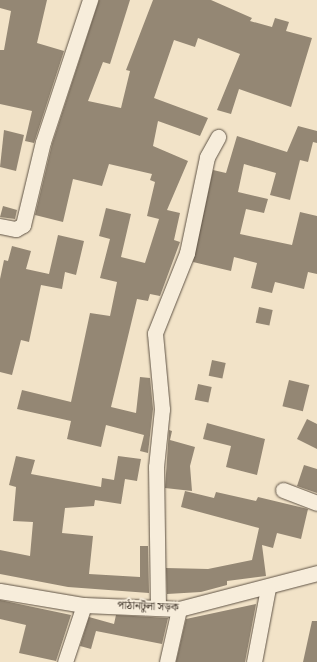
<!DOCTYPE html>
<meta charset="utf-8">
<style>
body{margin:0}
#map{position:relative;width:317px;height:662px;overflow:hidden;background:#f2e3c8;font-family:"IM FELL English","Noto Serif Bengali",serif}
div>[style]{position:absolute}
.building>*{inset:0;background:#948774;transform-origin:0 0}
.roads{filter:drop-shadow(0 0 1px #5f5345) drop-shadow(0 0 1px #5f5345)}
.street>*{height:15px;margin:-7.5px;padding:0 7.5px;transform-origin:7.5px;border-radius:7.5px;background:#f7eddb}
span{translate:-50% -50%;white-space:nowrap;text-align:center;line-height:1.15;-webkit-text-stroke:3.5px #f7eddb;paint-order:stroke}
.street-label{font-size:11px;color:#2e2319}
</style>
<div id="map">
<div class="building">
<i style="clip-path:polygon(0 0,47px 0,37px 43px,64px 51px,34px 143px,25px 141px,32px 111px,0 104px,0 50px,4px 50px,11px 11px,0 8px)"></i>
<i style="clip-path:polygon(99px 0,130px 0,110px 64px,103px 62px,88px 101px,121px 108px,130px 71px,126px 70px,153px 0,211px 0,252px 18px,250px 21px,272px 27px,275px 18px,289px 22px,286px 31px,312px 38px,291px 107px,239px 89px,231px 114px,217px 110px,240px 54px,198px 38px,195px 47px,174px 40px,154px 98px,208px 118px,200px 136px,158px 121px,153px 146px,188px 161px,167px 210px,180px 213px,174px 240px,180px 242px,160px 296px,150px 294px,148px 301px,137px 299px,111px 407px,136px 413px,140px 377px,150px 378px,153px 409px,148px 453px,140px 451px,144px 435px,106px 425px,101px 447px,67px 439px,71px 421px,17px 409px,22px 390px,71px 402px,90px 313px,110px 316px,117px 282px,100px 278px,110px 239px,99px 236px,106px 208px,131px 214px,121px 257px,145px 263px,159px 219px,147px 216px,155px 182px,150px 180px,152px 174px,109px 164px,102px 186px,73px 179px,63px 222px,35px 215px,52px 144px)"></i>
<i style="clip-path:polygon(298px 126px,317px 131px,317px 143px,313px 142px,308px 162px,300px 160px,290px 200px,270px 195px,276px 173px,244px 164px,238px 192px,268px 199px,264px 213px,246px 209px,240px 234px,292px 245px,300px 212px,317px 216px,317px 274px,308px 272px,304px 289px,275px 282px,272px 293px,251px 288px,257px 263px,234px 257px,231px 271px,193px 262px,213px 170px,226px 173px,237px 136px,287px 152px)"></i>
<i style="clip-path:polygon(4px 130px,24px 135px,16px 171px,0 167px)"></i>
<i style="clip-path:polygon(3px 206px,17px 210px,15px 219px,0 217px)"></i>
<i style="clip-path:polygon(58px 235px,84px 241px,76px 275px,65px 272px,62px 289px,41px 285px,29px 342px,21px 340px,12px 375px,0 372px,0 279px,4px 260px,8px 261px,12px 246px,31px 251px,26px 269px,49px 274px)"></i>
<i style="left:259px;top:307px;width:14px;height:16px;rotate:12deg"></i>
<i style="left:212px;top:360px;width:14px;height:16px;rotate:12deg"></i>
<i style="left:289px;top:380px;width:21px;height:27px;rotate:14deg"></i>
<i style="left:198px;top:384px;width:14px;height:16px;rotate:12deg"></i>
<i style="clip-path:polygon(307px 419px,317px 424px,317px 449px,297px 439px)"></i>
<i style="clip-path:polygon(207px 423px,265px 439px,257px 475px,226px 467px,231px 446px,203px 439px)"></i>
<i style="clip-path:polygon(169px 430px,172px 431px,170px 440px,195px 447px,190px 466px,192px 491px,165px 488px)"></i>
<i style="clip-path:polygon(16px 456px,35px 460px,31px 474px,101px 487px,102px 478px,114px 480px,118px 456px,141px 459px,137px 481px,125px 479px,121px 504px,95px 500px,94px 506px,65px 508px,62px 533px,93px 536px,89px 574px,140px 577px,140px 546px,148px 546px,149px 593px,68px 587px,0 574px,0 550px,30px 556px,33px 522px,13px 521px,16px 487px,9px 485px)"></i>
<i style="clip-path:polygon(304px 465px,317px 469px,317px 493px,297px 486px)"></i>
<i style="clip-path:polygon(185px 491px,214px 498px,216px 492px,256px 501px,258px 497px,308px 509px,301px 539px,277px 533px,273px 548px,262px 545px,266px 576px,227px 581px,227px 585px,201px 592px,167px 594px,166px 568px,208px 569px,252px 560px,259px 528px,181px 507px)"></i>
<i style="clip-path:polygon(0 600px,71px 615px,56px 661px,19px 653px,26px 625px,0 619px)"></i>
<i style="clip-path:polygon(256px 604px,245px 662px,176px 662px,186px 619px)"></i>
<i style="clip-path:polygon(116px 615px,168px 618px,162px 644px,96px 631px,91px 649px,80px 646px,89px 617px,114px 624px)"></i>
<i style="clip-path:polygon(312px 621px,317px 621px,317px 662px,303px 662px)"></i>
</div>
<div class="roads">
<div class="street">
<i style="left:0;top:226px;width:16px;rotate:11deg"></i>
<i style="left:16px;top:229px;width:8px;rotate:-30deg"></i>
<i style="left:23px;top:225px;width:85px;rotate:-76.5deg"></i>
<i style="left:43px;top:142px;width:150px;rotate:-71.7deg"></i>
<i style="left:283px;top:490px;width:36px;rotate:21deg"></i>
<i style="left:0;top:591px;width:85px;rotate:9.5deg"></i>
<i style="left:84px;top:605px;width:95px;rotate:2.4deg"></i>
<i style="left:179px;top:609px;width:143px;rotate:-14.6deg"></i>
<i style="left:158px;top:608px;width:141px;rotate:-90.8deg"></i>
<i style="left:156px;top:467px;width:58px;rotate:-84.1deg"></i>
<i style="left:162px;top:409px;width:76px;rotate:-95.3deg"></i>
<i style="left:155px;top:333px;width:86px;rotate:-68.2deg"></i>
<i style="left:187px;top:253px;width:98px;rotate:-78.2deg"></i>
<i style="left:207px;top:157px;width:23px;rotate:-61deg"></i>
<i style="left:65px;top:662px;width:60px;rotate:-71.6deg"></i>
<i style="left:167px;top:662px;width:54px;rotate:-77.2deg"></i>
<i style="left:254px;top:662px;width:75px;rotate:-79.3deg"></i>
</div>
</div>
<div class="street-label">
<span style="left:148px;top:607px;rotate:2deg">পাঠানটুলা সড়ক</span>
</div>
</div>
